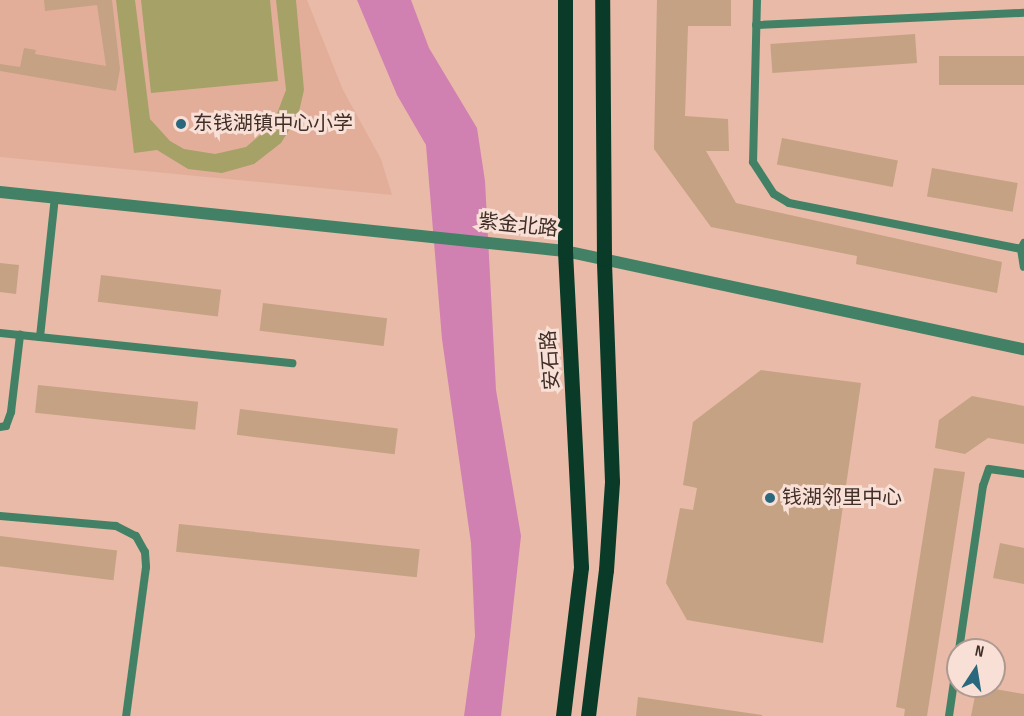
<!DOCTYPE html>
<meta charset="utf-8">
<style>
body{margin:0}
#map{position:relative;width:1024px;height:716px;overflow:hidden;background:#e8baa7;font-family:"Sofia Sans Condensed","Noto Sans SC",sans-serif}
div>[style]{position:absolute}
.built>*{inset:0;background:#e3ae99}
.green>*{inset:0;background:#a6a167}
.water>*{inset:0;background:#d080b1}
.building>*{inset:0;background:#c5a283;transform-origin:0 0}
.service>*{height:8px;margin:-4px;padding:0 4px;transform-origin:4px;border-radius:4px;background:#428165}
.tertiary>*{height:12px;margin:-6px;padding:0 6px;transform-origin:6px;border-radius:6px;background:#428165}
.primary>*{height:15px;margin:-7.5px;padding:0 7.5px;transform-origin:7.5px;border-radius:7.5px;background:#0a3a28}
.dots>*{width:16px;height:16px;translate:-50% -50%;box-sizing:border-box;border:3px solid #f8e0d7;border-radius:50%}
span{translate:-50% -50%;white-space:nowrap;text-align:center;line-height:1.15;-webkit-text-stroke:6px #f8e0d7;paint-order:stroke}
.poi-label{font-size:20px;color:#402e27}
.left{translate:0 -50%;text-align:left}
.street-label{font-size:20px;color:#402e27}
.north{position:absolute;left:946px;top:638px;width:60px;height:60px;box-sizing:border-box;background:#f8e0d7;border:2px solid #ae9991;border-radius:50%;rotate:12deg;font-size:16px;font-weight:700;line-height:24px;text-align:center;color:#402e27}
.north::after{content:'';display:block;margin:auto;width:21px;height:27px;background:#29687d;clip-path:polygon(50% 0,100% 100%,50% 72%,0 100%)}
</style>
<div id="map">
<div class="built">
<i style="clip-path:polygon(0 0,307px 0,343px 90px,381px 159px,392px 195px,0 157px)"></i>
</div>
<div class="green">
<i style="clip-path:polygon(116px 0,135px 0,150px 119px,170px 141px,184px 149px,215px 154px,246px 147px,273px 124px,286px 90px,276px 0,296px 0,304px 90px,298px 116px,281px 143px,254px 164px,222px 173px,188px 169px,157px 150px,134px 153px)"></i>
<i style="clip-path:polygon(141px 0,270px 0,278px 81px,151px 93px)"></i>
</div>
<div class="water">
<i style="clip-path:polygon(357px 0,411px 0,429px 48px,477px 128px,485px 181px,496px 390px,521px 536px,501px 716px,464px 716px,475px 636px,471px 543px,442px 339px,426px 145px,397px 95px)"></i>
</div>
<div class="building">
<i style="clip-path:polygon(44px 0,112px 0,120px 69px,116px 91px,0 71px,0 64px,20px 67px,24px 48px,36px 50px,35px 54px,106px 66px,97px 5px,45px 11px)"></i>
<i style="clip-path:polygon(657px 0,731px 0,731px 26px,688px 26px,685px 116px,728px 119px,729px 151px,706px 151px,736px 203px,1002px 262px,997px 293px,856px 264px,857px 256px,711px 227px,654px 149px)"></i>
<i style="left:915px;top:34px;width:29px;height:145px;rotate:86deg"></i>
<i style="left:1024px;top:56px;width:29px;height:85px;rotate:90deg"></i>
<i style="left:782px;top:138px;width:118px;height:27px;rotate:11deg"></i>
<i style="left:932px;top:168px;width:87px;height:29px;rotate:10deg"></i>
<i style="clip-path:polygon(0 263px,19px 265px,16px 294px,0 292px)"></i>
<i style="left:101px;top:275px;width:121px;height:27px;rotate:7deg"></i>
<i style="left:263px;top:303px;width:125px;height:28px;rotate:7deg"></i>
<i style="clip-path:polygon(761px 370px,861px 383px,823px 643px,687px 620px,666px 583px,680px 508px,693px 510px,697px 488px,683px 485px,693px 422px)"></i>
<i style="left:38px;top:385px;width:161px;height:28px;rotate:6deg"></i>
<i style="clip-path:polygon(972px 396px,1024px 406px,1024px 444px,988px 438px,965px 454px,935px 448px,939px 420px)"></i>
<i style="left:240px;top:409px;width:159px;height:26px;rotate:7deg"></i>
<i style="clip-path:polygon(934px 468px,965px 472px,927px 716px,904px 716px,905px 709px,896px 707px)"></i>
<i style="left:179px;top:524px;width:242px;height:28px;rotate:6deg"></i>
<i style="left:0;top:536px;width:118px;height:30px;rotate:7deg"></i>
<i style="clip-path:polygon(1000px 543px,1024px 548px,1024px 584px,993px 578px)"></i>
<i style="clip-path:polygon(977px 686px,1024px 694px,1024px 716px,971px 716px)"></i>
<i style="clip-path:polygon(638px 697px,762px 715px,762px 716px,636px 716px)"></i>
</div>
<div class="service">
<i style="left:757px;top:0;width:162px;rotate:91.4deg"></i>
<i style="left:753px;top:162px;width:38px;rotate:57deg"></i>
<i style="left:774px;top:194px;width:17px;rotate:31deg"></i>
<i style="left:789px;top:203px;width:237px;rotate:11.2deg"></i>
<i style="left:756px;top:25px;width:268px;rotate:-2.6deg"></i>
<i style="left:1024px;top:243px;width:7px;rotate:117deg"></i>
<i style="left:1021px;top:249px;width:18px;rotate:81deg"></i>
<i style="left:0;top:333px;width:294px;rotate:5.9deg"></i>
<i style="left:40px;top:337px;width:141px;rotate:-83.9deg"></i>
<i style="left:0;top:427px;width:6px;rotate:-9deg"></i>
<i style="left:6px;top:426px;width:15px;rotate:-70deg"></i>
<i style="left:11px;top:412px;width:78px;rotate:-83.3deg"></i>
<i style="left:0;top:516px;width:116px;rotate:4.9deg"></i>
<i style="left:116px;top:526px;width:22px;rotate:27deg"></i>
<i style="left:136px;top:536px;width:18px;rotate:61deg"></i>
<i style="left:145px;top:552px;width:15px;rotate:86deg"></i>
<i style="left:146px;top:567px;width:150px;rotate:97.6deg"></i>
<i style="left:959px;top:650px;width:166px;rotate:-81.7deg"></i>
<i style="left:983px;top:486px;width:18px;rotate:-71deg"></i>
<i style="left:989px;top:469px;width:35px;rotate:8deg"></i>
<i style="left:949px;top:716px;width:63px;rotate:-81.7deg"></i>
</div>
<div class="tertiary">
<i style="left:0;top:192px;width:568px;rotate:5.96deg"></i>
<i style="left:565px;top:251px;width:469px;rotate:12.1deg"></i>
</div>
<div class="primary">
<i style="left:563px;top:716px;width:150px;rotate:-83.1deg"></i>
<i style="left:581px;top:567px;width:316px;rotate:-92.9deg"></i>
<i style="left:565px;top:251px;width:251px;rotate:-90deg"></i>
<i style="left:588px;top:716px;width:147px;rotate:-83deg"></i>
<i style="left:606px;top:570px;width:89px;rotate:-86.1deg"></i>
<i style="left:612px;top:481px;width:222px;rotate:-92.1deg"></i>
<i style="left:604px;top:259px;width:259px;rotate:-90.4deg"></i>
</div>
<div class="dots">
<i style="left:181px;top:124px;background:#29687d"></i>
<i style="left:770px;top:498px;background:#29687d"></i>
</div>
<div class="poi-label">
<span class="left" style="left:193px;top:124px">东钱湖镇中心小学</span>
<span class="left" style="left:782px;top:498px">钱湖邻里中心</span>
</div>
<div class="street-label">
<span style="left:518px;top:226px;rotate:6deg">紫金北路</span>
<span style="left:551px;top:360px;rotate:-94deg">安石路</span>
</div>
<div class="north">N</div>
</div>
